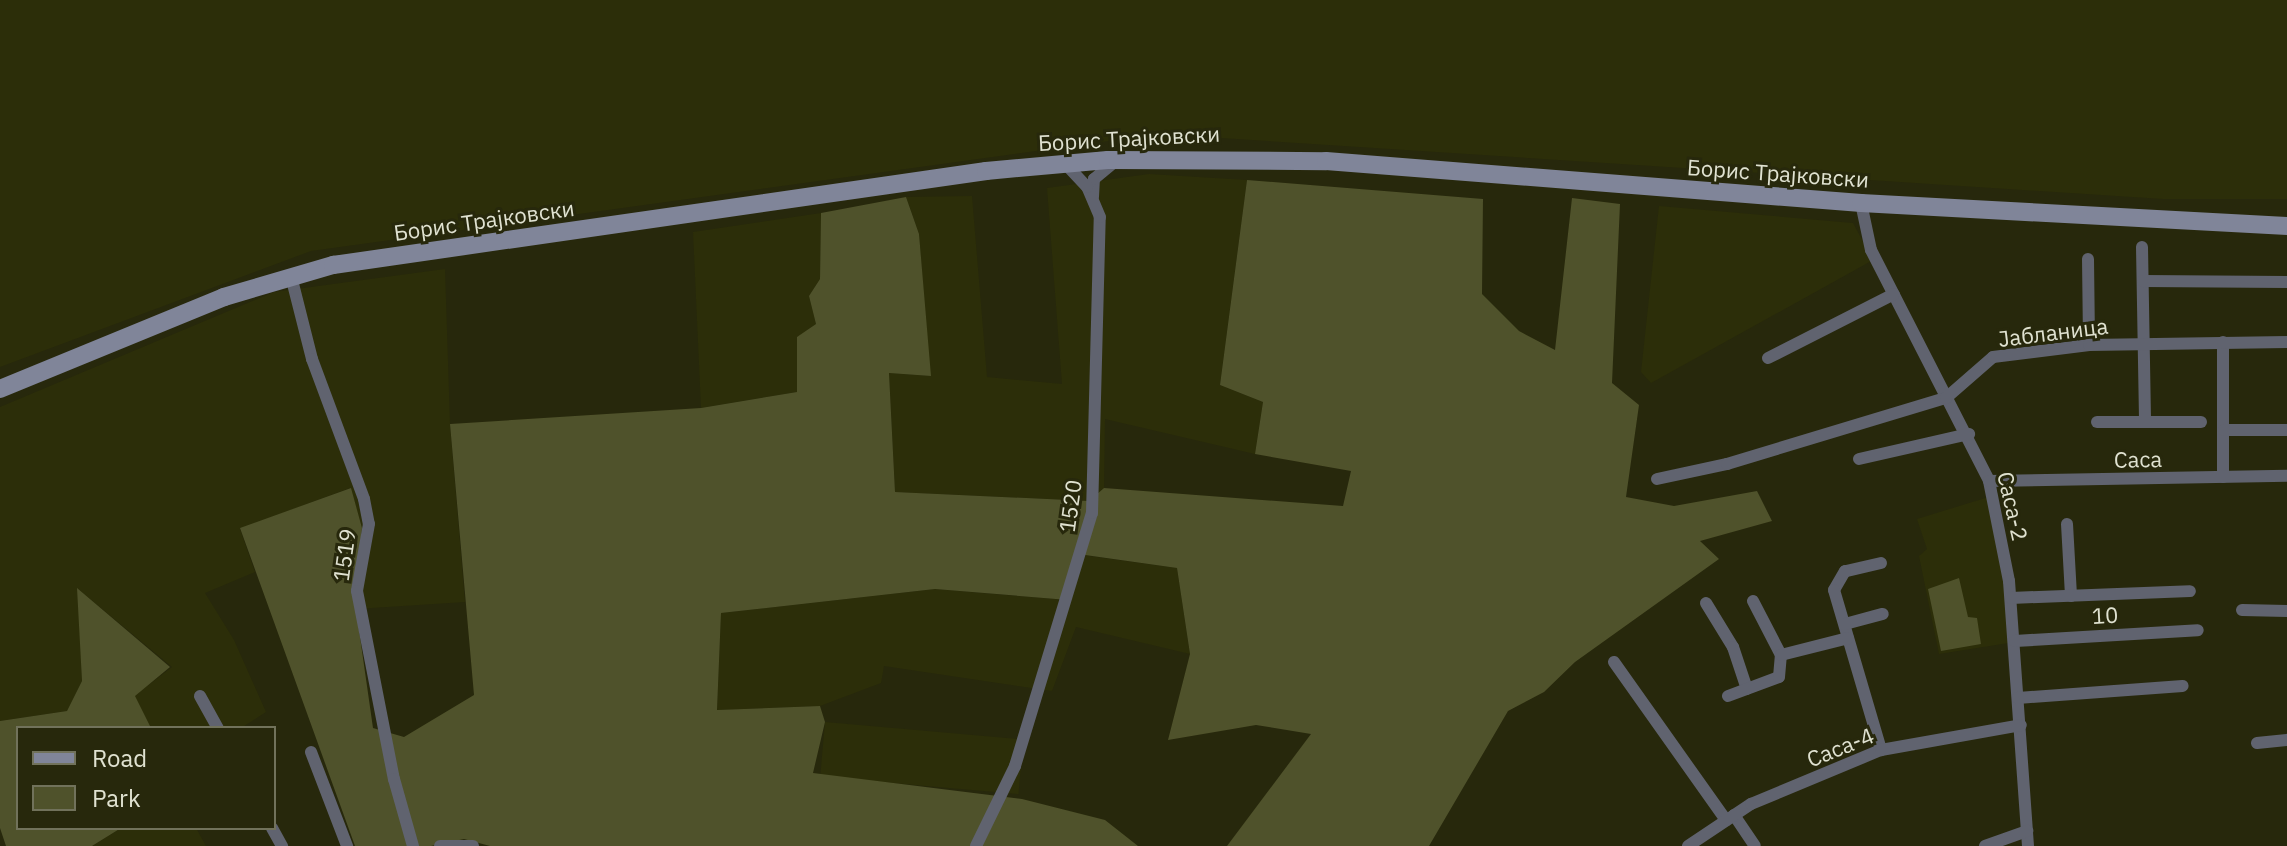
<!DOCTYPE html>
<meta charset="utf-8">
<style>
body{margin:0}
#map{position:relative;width:2287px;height:846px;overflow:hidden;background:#27280c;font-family:"IBM Plex Sans",sans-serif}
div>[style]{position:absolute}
.built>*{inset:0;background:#2c2e09;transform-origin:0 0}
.green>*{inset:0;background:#4f522b}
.street>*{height:12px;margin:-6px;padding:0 6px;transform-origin:6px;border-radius:6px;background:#60636f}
.secondary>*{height:18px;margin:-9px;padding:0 9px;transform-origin:9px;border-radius:9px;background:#808599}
span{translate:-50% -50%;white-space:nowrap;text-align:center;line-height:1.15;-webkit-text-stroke:6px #27280c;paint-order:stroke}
.street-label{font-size:22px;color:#e0e2d1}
.legend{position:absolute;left:16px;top:726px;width:260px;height:104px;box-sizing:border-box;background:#27280c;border:2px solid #71725b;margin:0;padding:10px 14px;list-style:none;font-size:24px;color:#e0e2d1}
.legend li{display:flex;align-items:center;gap:16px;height:40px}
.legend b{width:40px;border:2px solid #71725b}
</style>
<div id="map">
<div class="built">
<i style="clip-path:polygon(0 0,2287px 0,2287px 199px,2163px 199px,1159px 134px,311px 251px,0 367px)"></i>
<i style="clip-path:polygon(1149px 174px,1247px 180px,1220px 385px,1263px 402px,1255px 454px,1105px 419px,1104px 488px,1089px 501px,895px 492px,889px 373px,930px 376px,919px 234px,906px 197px,972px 196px,987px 377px,1062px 384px,1047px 188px)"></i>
<i style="clip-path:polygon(1659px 206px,1853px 223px,1873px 260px,1651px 383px,1641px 372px)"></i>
<i style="clip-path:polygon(821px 213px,820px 279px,809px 296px,816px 324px,797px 338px,797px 392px,701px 408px,693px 232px)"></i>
<i style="clip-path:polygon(445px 269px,450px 424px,465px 602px,356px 609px,362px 528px,350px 488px,240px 529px,255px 572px,205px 593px,234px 640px,266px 712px,241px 728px,151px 728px,134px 696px,172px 667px,78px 589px,82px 681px,67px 711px,0 721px,0 407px,274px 292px)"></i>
<i style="clip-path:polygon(1992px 496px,2015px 642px,1939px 654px,1919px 556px,1927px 549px,1917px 519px)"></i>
<i style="clip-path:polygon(1075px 554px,1177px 568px,1190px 654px,1076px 627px,1052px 691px,884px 666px,881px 683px,820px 706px,717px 710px,721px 613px,935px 589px,1067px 600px)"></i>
<i style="left:825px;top:722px;width:199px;height:55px;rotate:5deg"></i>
<i style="clip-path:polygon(121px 828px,196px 828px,206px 846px,92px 846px)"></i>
</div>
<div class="green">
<i style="clip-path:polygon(1247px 180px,1483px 199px,1482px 294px,1519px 331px,1555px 350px,1572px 198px,1620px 204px,1612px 383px,1639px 405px,1626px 497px,1674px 506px,1757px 491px,1772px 521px,1700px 541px,1719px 559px,1575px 662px,1544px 692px,1508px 711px,1429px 846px,1227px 846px,1311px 734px,1256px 725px,1168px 740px,1190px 654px,1177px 568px,1078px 554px,1068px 600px,935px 589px,721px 613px,717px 710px,820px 706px,825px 722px,813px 773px,1022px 799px,1105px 820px,1138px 846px,490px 846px,464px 839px,431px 846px,355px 846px,240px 528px,351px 488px,362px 528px,356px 609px,373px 728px,404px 737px,474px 695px,450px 424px,701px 408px,797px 392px,797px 337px,816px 324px,809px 296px,820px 279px,821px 213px,906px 197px,919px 234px,931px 376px,889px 373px,895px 492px,1089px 501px,1104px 488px,1343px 506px,1351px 471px,1255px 454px,1263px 402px,1220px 385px)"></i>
<i style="clip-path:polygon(1959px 578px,1968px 617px,1977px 618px,1981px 644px,1941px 651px,1928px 589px)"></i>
<i style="clip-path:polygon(77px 588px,170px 667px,135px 696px,151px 728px,18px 728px,18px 828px,121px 828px,92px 846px,6px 846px,0 828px,0 721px,67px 711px,82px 681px)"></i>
</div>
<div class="street">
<i style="left:1093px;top:197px;width:18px;rotate:-87deg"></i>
<i style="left:1094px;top:179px;width:26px;rotate:-40deg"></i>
<i style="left:1861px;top:203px;width:48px;rotate:78deg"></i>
<i style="left:1871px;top:250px;width:259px;rotate:62.9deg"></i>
<i style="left:1989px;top:481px;width:102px;rotate:78.7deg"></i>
<i style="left:2009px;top:581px;width:266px;rotate:85.9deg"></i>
<i style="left:2142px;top:247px;width:175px;rotate:89deg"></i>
<i style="left:2088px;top:259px;width:86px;rotate:89.3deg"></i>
<i style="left:291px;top:276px;width:86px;rotate:75.8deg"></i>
<i style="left:312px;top:359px;width:149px;rotate:69.6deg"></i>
<i style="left:364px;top:499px;width:25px;rotate:79deg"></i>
<i style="left:369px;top:524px;width:68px;rotate:100.2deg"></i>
<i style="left:357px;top:591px;width:192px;rotate:78.9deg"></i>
<i style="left:394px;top:779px;width:70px;rotate:74.2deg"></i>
<i style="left:2143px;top:281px;width:144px;rotate:0.4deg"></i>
<i style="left:2223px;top:342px;width:135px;rotate:90deg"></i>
<i style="left:1768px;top:358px;width:141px;rotate:-26.9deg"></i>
<i style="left:2097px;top:422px;width:104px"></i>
<i style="left:2224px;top:430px;width:63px"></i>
<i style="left:1859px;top:459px;width:113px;rotate:-12.8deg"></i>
<i style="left:1657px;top:479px;width:72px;rotate:-12.1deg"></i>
<i style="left:1727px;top:464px;width:229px;rotate:-16.8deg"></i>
<i style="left:1946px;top:398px;width:62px;rotate:-41.1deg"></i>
<i style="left:1993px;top:357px;width:97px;rotate:-7.1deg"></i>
<i style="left:2089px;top:345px;width:198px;rotate:-0.9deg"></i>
<i style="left:1989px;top:481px;width:298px;rotate:-1deg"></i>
<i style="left:2067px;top:524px;width:72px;rotate:86.8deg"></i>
<i style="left:1881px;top:563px;width:37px;rotate:167deg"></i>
<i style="left:1845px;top:571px;width:22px;rotate:120deg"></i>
<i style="left:1834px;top:590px;width:167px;rotate:73.6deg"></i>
<i style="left:2011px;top:598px;width:179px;rotate:-2.2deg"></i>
<i style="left:1753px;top:601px;width:61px;rotate:62.6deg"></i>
<i style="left:1706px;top:603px;width:52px;rotate:58.5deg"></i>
<i style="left:1733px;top:647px;width:44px;rotate:71.6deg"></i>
<i style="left:2242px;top:610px;width:45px;rotate:1.3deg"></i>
<i style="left:1845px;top:624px;width:39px;rotate:-15deg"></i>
<i style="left:2015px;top:641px;width:183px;rotate:-3.4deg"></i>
<i style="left:1614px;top:662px;width:194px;rotate:54.7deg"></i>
<i style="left:200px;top:696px;width:37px;rotate:61deg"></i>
<i style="left:1728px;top:696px;width:54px;rotate:-20.4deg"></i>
<i style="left:1779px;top:677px;width:22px;rotate:-85deg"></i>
<i style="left:1781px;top:655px;width:69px;rotate:-14.2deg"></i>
<i style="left:2018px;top:698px;width:165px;rotate:-4.2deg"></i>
<i style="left:2257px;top:743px;width:30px;rotate:-6deg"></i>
<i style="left:311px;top:752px;width:101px;rotate:69deg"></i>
<i style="left:1734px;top:815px;width:37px;rotate:56deg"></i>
<i style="left:272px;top:828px;width:21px;rotate:61deg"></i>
<i style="left:440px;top:846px;width:33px"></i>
<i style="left:976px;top:846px;width:89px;rotate:-64deg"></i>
<i style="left:1015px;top:766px;width:264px;rotate:-73.1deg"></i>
<i style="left:1092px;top:513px;width:296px;rotate:-88.5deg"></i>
<i style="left:1100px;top:217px;width:33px;rotate:-113deg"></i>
<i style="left:1087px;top:187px;width:33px;rotate:-133deg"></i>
<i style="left:1688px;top:846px;width:76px;rotate:-33.7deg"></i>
<i style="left:1751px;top:804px;width:141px;rotate:-22.6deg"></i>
<i style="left:1881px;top:750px;width:142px;rotate:-10.1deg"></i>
<i style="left:1985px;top:846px;width:45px;rotate:-19.7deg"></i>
</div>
<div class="secondary">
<i style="left:0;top:389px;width:242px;rotate:-22.3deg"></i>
<i style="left:224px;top:297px;width:114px;rotate:-16.4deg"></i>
<i style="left:333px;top:265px;width:660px;rotate:-8.19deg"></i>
<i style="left:986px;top:171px;width:122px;rotate:-5.2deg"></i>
<i style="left:1108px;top:160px;width:218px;rotate:0.3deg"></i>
<i style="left:1326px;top:161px;width:537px;rotate:4.49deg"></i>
<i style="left:1861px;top:203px;width:427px;rotate:3.1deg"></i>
</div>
<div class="street-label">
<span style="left:1129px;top:138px;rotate:-3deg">Борис Трајковски</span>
<span style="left:1778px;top:173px;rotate:4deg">Борис Трајковски</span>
<span style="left:484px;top:220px;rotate:-8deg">Борис Трајковски</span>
<span style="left:2053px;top:332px;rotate:-7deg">Јабланица</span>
<span style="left:2138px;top:459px;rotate:-1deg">Саса</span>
<span style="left:1070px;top:506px;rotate:-82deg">1520</span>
<span style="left:2013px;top:506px;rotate:77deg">Саса-2</span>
<span style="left:344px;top:555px;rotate:-82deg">1519</span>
<span style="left:2105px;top:615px;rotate:-3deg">10</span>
<span style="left:1840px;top:747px;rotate:-22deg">Саса-4</span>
</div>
<ul class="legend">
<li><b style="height:10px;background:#808599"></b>Road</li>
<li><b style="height:22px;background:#4f522b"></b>Park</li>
</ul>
</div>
